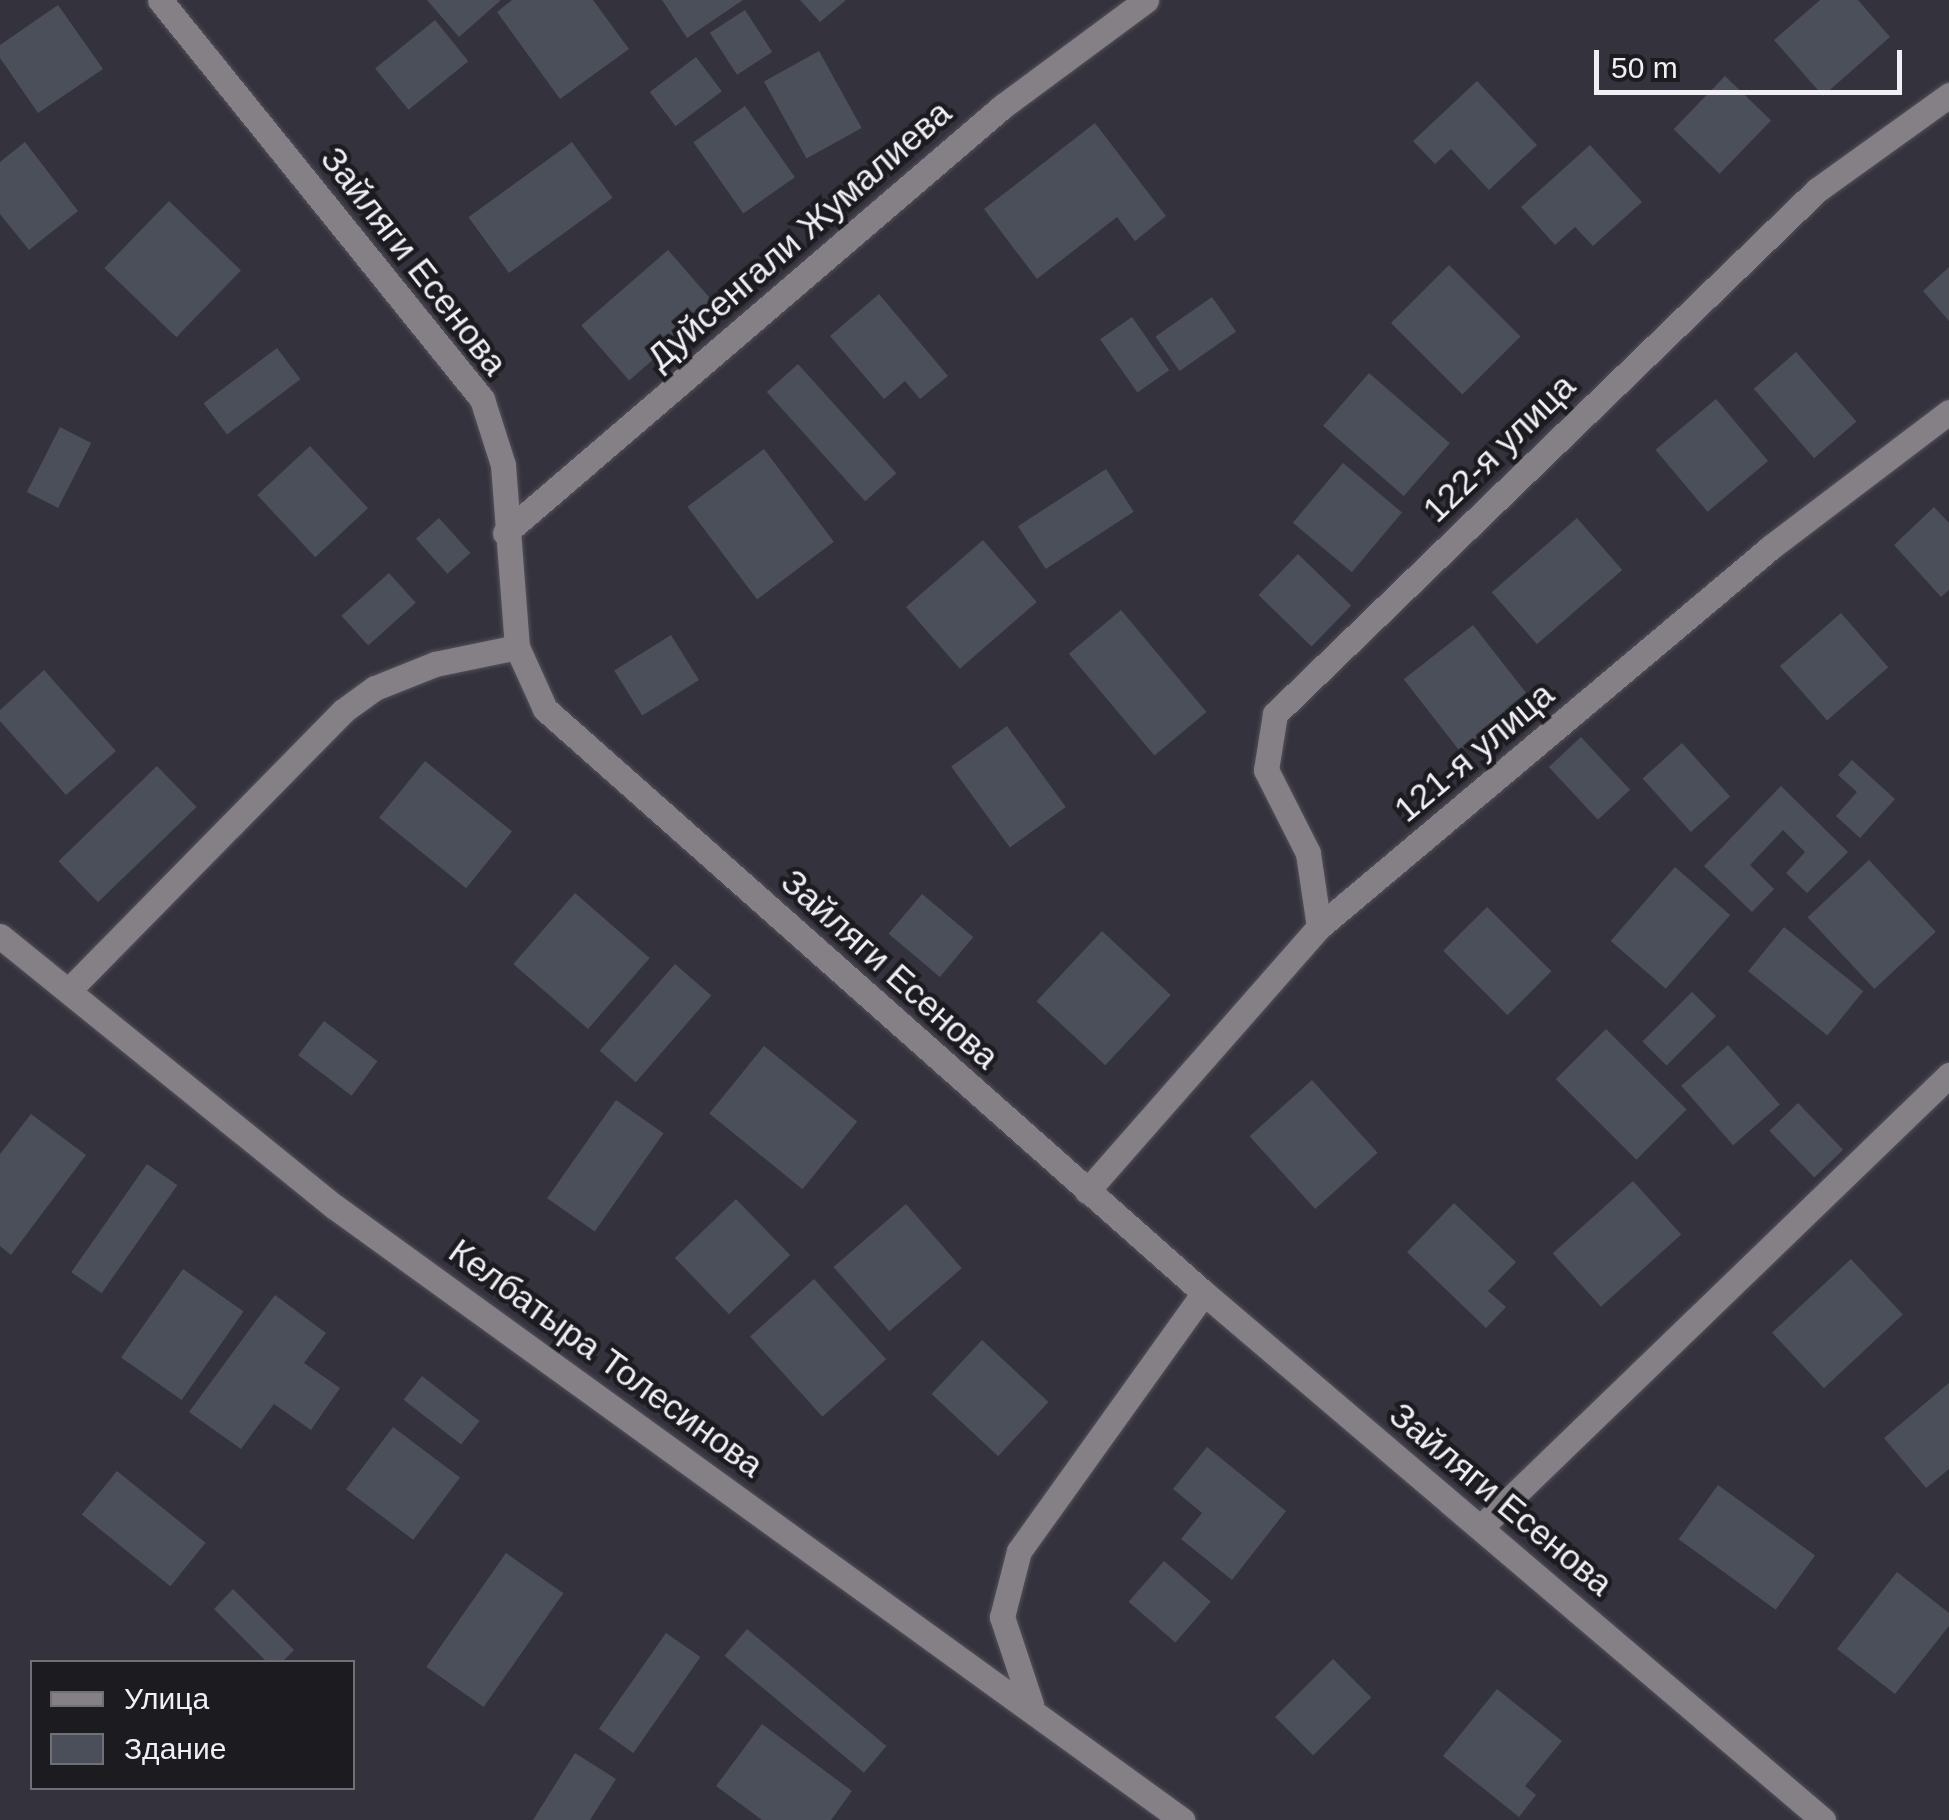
<!DOCTYPE html>
<meta charset="utf-8">
<style>
body{margin:0}
#map{position:relative;width:1949px;height:1820px;overflow:hidden;background:#34323d;font-family:Arial,sans-serif}
div>[style]{position:absolute}
.building>*{inset:0;background:#4a4f5a;transform-origin:0 0}
.roads{filter:drop-shadow(0 0 2px #52505b) drop-shadow(0 0 2px #52505b)}
.minor>*{height:25px;margin:-12.5px;padding:0 12.5px;transform-origin:12.5px;border-radius:12.5px;background:#848085}
span{translate:-50% -50%;white-space:nowrap;text-align:center;line-height:1.15;-webkit-text-stroke:9px #1c1b20;paint-order:stroke}
.street-label{font-size:35px;color:#f0eff6}
.legend{position:absolute;left:30px;top:1660px;width:325px;height:130px;box-sizing:border-box;background:#1c1b20;border:2px solid #717076;margin:0;padding:12px 18px;list-style:none;font-size:30px;color:#f0eff6}
.legend li{display:flex;align-items:center;gap:20px;height:50px}
.legend b{width:50px;border:2px solid #717076}
.scale{position:absolute;left:1594px;top:50px;width:308px;height:45px;box-sizing:border-box;border:5px solid #f0eff6;border-top:0;padding-left:12px;font-size:30px;line-height:35px;white-space:nowrap;color:#f0eff6;-webkit-text-stroke:8px #1c1b20;paint-order:stroke}
</style>
<div id="map">
<div class="building">
<i style="clip-path:polygon(427px 0,501px 0,459px 37px)"></i>
<i style="clip-path:polygon(512px 0,593px 0,629px 49px,560px 99px,497px 12px)"></i>
<i style="clip-path:polygon(662px 0,743px 0,687px 38px)"></i>
<i style="clip-path:polygon(800px 0,846px 0,820px 22px)"></i>
<i style="clip-path:polygon(1820px 0,1858px 0,1890px 37px,1823px 96px,1774px 40px)"></i>
<i style="clip-path:polygon(58px 5px,103px 69px,38px 113px,0 58px,0 45px)"></i>
<i style="left:745px;top:10px;width:50px;height:42px;rotate:57deg"></i>
<i style="left:435px;top:20px;width:53px;height:77px;rotate:51deg"></i>
<i style="left:819px;top:51px;width:88px;height:63px;rotate:61deg"></i>
<i style="left:696px;top:57px;width:43px;height:58px;rotate:53deg"></i>
<i style="left:1725px;top:76px;width:64px;height:74px;rotate:44deg"></i>
<i style="clip-path:polygon(1477px 81px,1537px 145px,1489px 190px,1451px 149px,1435px 164px,1413px 141px)"></i>
<i style="left:745px;top:106px;width:87px;height:63px;rotate:55deg"></i>
<i style="clip-path:polygon(1095px 123px,1166px 216px,1135px 241px,1117px 217px,1037px 279px,984px 209px)"></i>
<i style="clip-path:polygon(25px 142px,78px 211px,29px 250px,0 214px,0 162px)"></i>
<i style="left:572px;top:142px;width:69px;height:128px;rotate:54deg"></i>
<i style="clip-path:polygon(1590px 145px,1642px 202px,1593px 246px,1575px 227px,1555px 245px,1521px 207px)"></i>
<i style="left:169px;top:201px;width:100px;height:93px;rotate:44deg"></i>
<i style="left:668px;top:250px;width:73px;height:115px;rotate:49deg"></i>
<i style="left:1449px;top:265px;width:101px;height:82px;rotate:45deg"></i>
<i style="clip-path:polygon(1949px 267px,1949px 321px,1923px 291px)"></i>
<i style="clip-path:polygon(879px 294px,948px 376px,920px 399px,905px 381px,884px 399px,830px 336px)"></i>
<i style="left:1212px;top:297px;width:42px;height:69px;rotate:55deg"></i>
<i style="left:1132px;top:317px;width:65px;height:39px;rotate:55deg"></i>
<i style="left:277px;top:348px;width:39px;height:92px;rotate:53deg"></i>
<i style="left:1796px;top:352px;width:92px;height:56px;rotate:49deg"></i>
<i style="left:798px;top:364px;width:147px;height:42px;rotate:48deg"></i>
<i style="left:1369px;top:373px;width:107px;height:70px;rotate:41deg"></i>
<i style="left:1716px;top:399px;width:81px;height:79px;rotate:50deg"></i>
<i style="left:60px;top:427px;width:35px;height:73px;rotate:27deg"></i>
<i style="left:310px;top:446px;width:85px;height:72px;rotate:47deg"></i>
<i style="left:764px;top:449px;width:116px;height:96px;rotate:53deg"></i>
<i style="left:1343px;top:463px;width:77px;height:78px;rotate:40deg"></i>
<i style="left:1106px;top:469px;width:51px;height:105px;rotate:57deg"></i>
<i style="clip-path:polygon(1934px 507px,1949px 523px,1949px 590px,1941px 597px,1894px 545px)"></i>
<i style="left:439px;top:518px;width:47px;height:31px;rotate:48deg"></i>
<i style="left:1577px;top:518px;width:69px;height:113px;rotate:49deg"></i>
<i style="left:983px;top:540px;width:82px;height:102px;rotate:49deg"></i>
<i style="left:1298px;top:554px;width:74px;height:57px;rotate:44deg"></i>
<i style="left:389px;top:573px;width:40px;height:64px;rotate:48deg"></i>
<i style="left:1121px;top:610px;width:133px;height:68px;rotate:50deg"></i>
<i style="left:1841px;top:613px;width:72px;height:81px;rotate:49deg"></i>
<i style="left:1473px;top:625px;width:91px;height:88px;rotate:52deg"></i>
<i style="left:671px;top:635px;width:53px;height:67px;rotate:58deg"></i>
<i style="clip-path:polygon(44px 670px,116px 751px,66px 795px,0 721px,0 710px)"></i>
<i style="left:1007px;top:726px;width:100px;height:69px;rotate:54deg"></i>
<i style="left:1581px;top:737px;width:72px;height:44px;rotate:47deg"></i>
<i style="left:1682px;top:743px;width:72px;height:53px;rotate:48deg"></i>
<i style="clip-path:polygon(1852px 760px,1895px 799px,1860px 838px,1836px 816px,1857px 792px,1838px 775px)"></i>
<i style="left:425px;top:761px;width:112px;height:73px;rotate:39deg"></i>
<i style="left:157px;top:766px;width:57px;height:137px;rotate:46deg"></i>
<i style="clip-path:polygon(1781px 786px,1848px 852px,1807px 893px,1786px 873px,1805px 852px,1783px 830px,1750px 865px,1774px 889px,1752px 912px,1704px 866px)"></i>
<i style="left:1869px;top:860px;width:98px;height:84px;rotate:47deg"></i>
<i style="left:1675px;top:867px;width:73px;height:98px;rotate:41deg"></i>
<i style="left:575px;top:893px;width:99px;height:94px;rotate:41deg"></i>
<i style="left:922px;top:894px;width:67px;height:52px;rotate:40deg"></i>
<i style="left:1487px;top:907px;width:91px;height:62px;rotate:45deg"></i>
<i style="left:1784px;top:927px;width:102px;height:57px;rotate:39deg"></i>
<i style="left:1102px;top:931px;width:94px;height:96px;rotate:43deg"></i>
<i style="left:675px;top:964px;width:48px;height:115px;rotate:41deg"></i>
<i style="left:1692px;top:992px;width:34px;height:70px;rotate:45deg"></i>
<i style="left:324px;top:1021px;width:67px;height:43px;rotate:37deg"></i>
<i style="left:1606px;top:1029px;width:114px;height:71px;rotate:45deg"></i>
<i style="left:1728px;top:1045px;width:79px;height:62px;rotate:49deg"></i>
<i style="left:764px;top:1046px;width:120px;height:87px;rotate:39deg"></i>
<i style="left:1312px;top:1080px;width:98px;height:84px;rotate:48deg"></i>
<i style="left:616px;top:1100px;width:58px;height:120px;rotate:35deg"></i>
<i style="left:1798px;top:1103px;width:65px;height:40px;rotate:46deg"></i>
<i style="clip-path:polygon(31px 1114px,86px 1155px,11px 1255px,0 1246px,0 1154px)"></i>
<i style="left:147px;top:1164px;width:37px;height:132px;rotate:35deg"></i>
<i style="left:1633px;top:1181px;width:72px;height:108px;rotate:48deg"></i>
<i style="left:736px;top:1199px;width:78px;height:85px;rotate:46deg"></i>
<i style="clip-path:polygon(1454px 1203px,1516px 1262px,1488px 1291px,1506px 1307px,1486px 1328px,1407px 1252px)"></i>
<i style="left:906px;top:1204px;width:85px;height:96px;rotate:49deg"></i>
<i style="left:1851px;top:1259px;width:76px;height:108px;rotate:47deg"></i>
<i style="left:183px;top:1269px;width:74px;height:108px;rotate:35deg"></i>
<i style="left:814px;top:1279px;width:108px;height:86px;rotate:48deg"></i>
<i style="clip-path:polygon(275px 1295px,326px 1333px,304px 1363px,340px 1388px,311px 1430px,274px 1404px,241px 1449px,189px 1412px)"></i>
<i style="left:982px;top:1340px;width:91px;height:74px;rotate:43deg"></i>
<i style="left:422px;top:1376px;width:73px;height:30px;rotate:38deg"></i>
<i style="clip-path:polygon(1949px 1383px,1949px 1469px,1926px 1488px,1884px 1438px)"></i>
<i style="left:393px;top:1427px;width:84px;height:78px;rotate:37deg"></i>
<i style="clip-path:polygon(1207px 1447px,1286px 1511px,1232px 1580px,1181px 1539px,1202px 1513px,1173px 1489px)"></i>
<i style="left:117px;top:1471px;width:114px;height:56px;rotate:39deg"></i>
<i style="left:1718px;top:1485px;width:120px;height:67px;rotate:36deg"></i>
<i style="left:506px;top:1553px;width:70px;height:139px;rotate:35deg"></i>
<i style="left:1164px;top:1561px;width:62px;height:54px;rotate:41deg"></i>
<i style="clip-path:polygon(1897px 1572px,1949px 1613px,1949px 1626px,1895px 1694px,1837px 1649px)"></i>
<i style="clip-path:polygon(233px 1589px,294px 1650px,282px 1662px,267px 1662px,214px 1609px)"></i>
<i style="left:747px;top:1629px;width:182px;height:35px;rotate:40deg"></i>
<i style="left:666px;top:1633px;width:42px;height:117px;rotate:35deg"></i>
<i style="left:1333px;top:1659px;width:54px;height:82px;rotate:45deg"></i>
<i style="clip-path:polygon(1497px 1689px,1562px 1741px,1525px 1786px,1536px 1795px,1519px 1817px,1443px 1756px)"></i>
<i style="clip-path:polygon(762px 1724px,852px 1791px,831px 1820px,762px 1820px,716px 1786px)"></i>
<i style="clip-path:polygon(575px 1753px,616px 1779px,590px 1820px,533px 1820px)"></i>
</div>
<div class="roads">
<div class="minor">
<i style="left:160px;top:0;width:513px;rotate:51.1deg"></i>
<i style="left:482px;top:399px;width:69px;rotate:72.3deg"></i>
<i style="left:503px;top:465px;width:183px;rotate:85.6deg"></i>
<i style="left:517px;top:647px;width:68px;rotate:65.7deg"></i>
<i style="left:545px;top:709px;width:881px;rotate:41.55deg"></i>
<i style="left:1204px;top:1293px;width:813px;rotate:40.41deg"></i>
<i style="left:505px;top:533px;width:656px;rotate:-40.61deg"></i>
<i style="left:1003px;top:106px;width:178px;rotate:-36.5deg"></i>
<i style="left:1319px;top:927px;width:75px;rotate:-98.5deg"></i>
<i style="left:1308px;top:853px;width:93px;rotate:-116.8deg"></i>
<i style="left:1266px;top:770px;width:57px;rotate:-80.9deg"></i>
<i style="left:1275px;top:714px;width:754px;rotate:-44.03deg"></i>
<i style="left:1817px;top:190px;width:163px;rotate:-35.7deg"></i>
<i style="left:0;top:936px;width:431px;rotate:39deg"></i>
<i style="left:335px;top:1207px;width:1046px;rotate:35.89deg"></i>
<i style="left:69px;top:990px;width:391px;rotate:-45.5deg"></i>
<i style="left:343px;top:711px;width:39px;rotate:-36deg"></i>
<i style="left:375px;top:688px;width:65px;rotate:-21.8deg"></i>
<i style="left:435px;top:664px;width:84px;rotate:-11.7deg"></i>
<i style="left:1087px;top:1191px;width:351px;rotate:-48.7deg"></i>
<i style="left:1319px;top:927px;width:591px;rotate:-40.05deg"></i>
<i style="left:1771px;top:547px;width:223px;rotate:-37.2deg"></i>
<i style="left:1481px;top:1527px;width:651px;rotate:-44deg"></i>
<i style="left:1031px;top:1704px;width:92px;rotate:-108.4deg"></i>
<i style="left:1002px;top:1617px;width:68px;rotate:-75.6deg"></i>
<i style="left:1019px;top:1551px;width:317px;rotate:-54.4deg"></i>
</div>
</div>
<div class="street-label">
<span style="left:799px;top:235px;rotate:-41deg">Дуйсенгали Жумалиева</span>
<span style="left:414px;top:261px;rotate:52deg">Зайляги Есенова</span>
<span style="left:1499px;top:448px;rotate:-44deg">122-я улица</span>
<span style="left:1474px;top:752px;rotate:-40deg">121-я улица</span>
<span style="left:890px;top:969px;rotate:42deg">Зайляги Есенова</span>
<span style="left:606px;top:1358px;rotate:36deg">Келбатыра Толесинова</span>
<span style="left:1501px;top:1499px;rotate:40deg">Зайляги Есенова</span>
</div>
<ul class="legend">
<li><b style="height:12px;background:#848085"></b>Улица</li>
<li><b style="height:28px;background:#4a4f5a"></b>Здание</li>
</ul>
<div class="scale">50 m</div>
</div>
